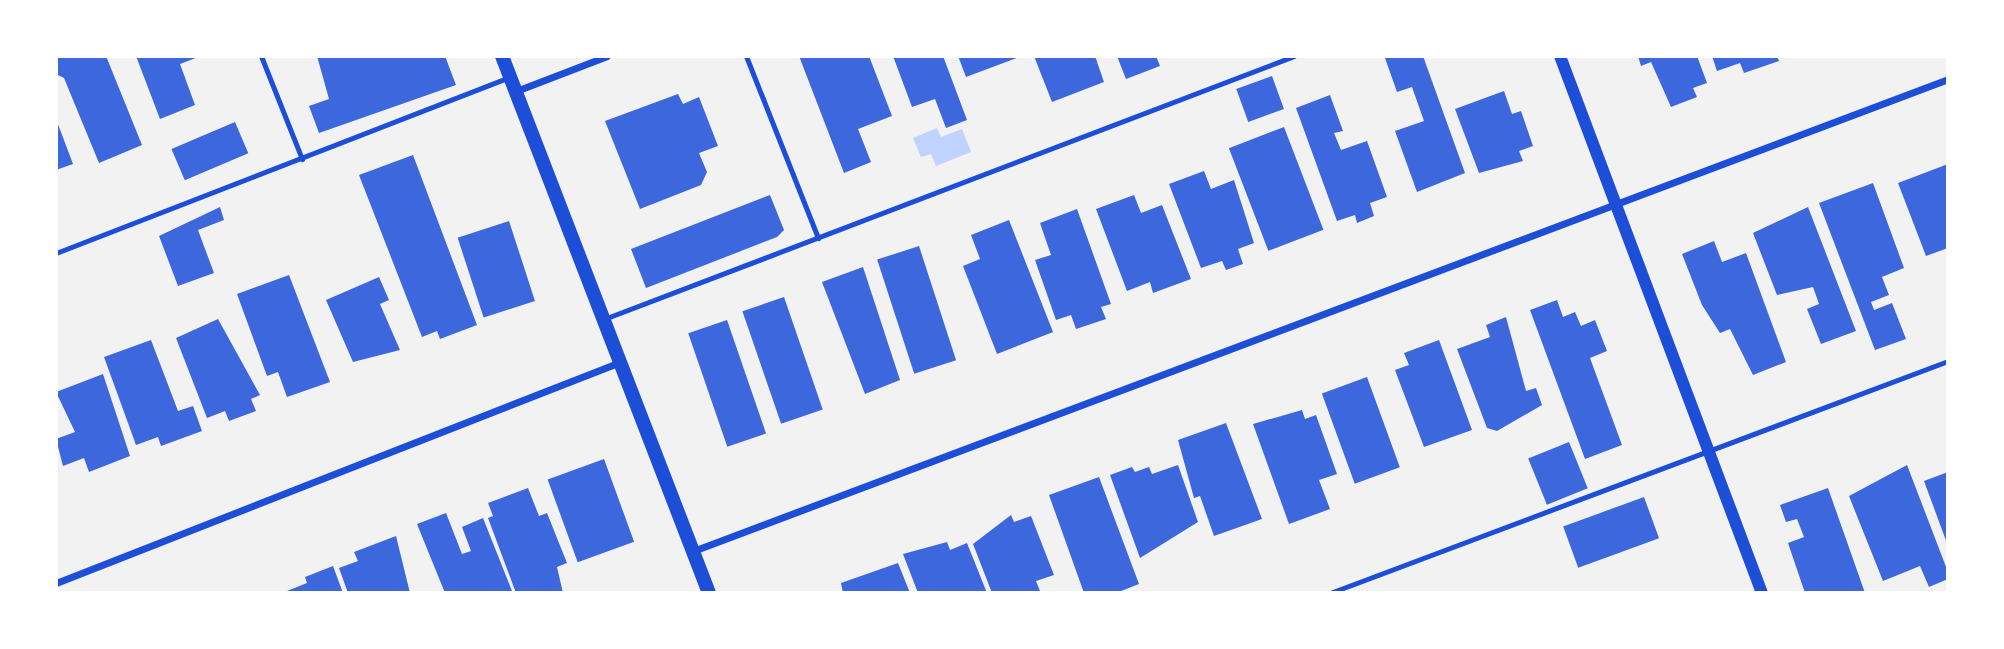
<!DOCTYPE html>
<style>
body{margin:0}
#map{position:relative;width:2004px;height:649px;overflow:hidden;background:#f2f2f2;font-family:"Playfair Display",serif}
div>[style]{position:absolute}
.water>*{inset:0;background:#bfd3fe}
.building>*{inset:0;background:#3d67dc;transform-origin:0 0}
.service>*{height:5px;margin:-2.5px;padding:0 2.5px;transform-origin:2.5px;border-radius:2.5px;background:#1d4ed8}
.minor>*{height:7px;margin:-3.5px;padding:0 3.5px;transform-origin:3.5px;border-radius:3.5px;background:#1d4ed8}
.tertiary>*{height:12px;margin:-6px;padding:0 6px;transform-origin:6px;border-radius:6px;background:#1d4ed8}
.secondary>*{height:14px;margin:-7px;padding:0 7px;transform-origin:7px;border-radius:7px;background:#1d4ed8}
span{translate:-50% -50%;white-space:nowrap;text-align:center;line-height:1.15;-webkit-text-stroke:6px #fff;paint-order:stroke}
.frame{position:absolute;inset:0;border:58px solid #fff;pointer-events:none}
</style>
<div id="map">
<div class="water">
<i style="clip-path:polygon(937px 128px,941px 137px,962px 129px,971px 152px,936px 166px,931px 154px,921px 157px,913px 138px)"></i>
</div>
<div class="building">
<i style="clip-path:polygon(56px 56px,106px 56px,142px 145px,99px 163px,64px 78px,56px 74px)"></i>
<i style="clip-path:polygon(136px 56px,201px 56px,180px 64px,195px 105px,160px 119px)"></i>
<i style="clip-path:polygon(317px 56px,445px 56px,456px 85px,319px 133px,309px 106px,329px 99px)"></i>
<i style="clip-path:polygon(799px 56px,869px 56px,892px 116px,858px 129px,871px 162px,844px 173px)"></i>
<i style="clip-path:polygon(893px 56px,943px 56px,967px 120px,946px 128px,935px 99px,912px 107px)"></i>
<i style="clip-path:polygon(958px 56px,1022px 56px,966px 77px)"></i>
<i style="clip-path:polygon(1034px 56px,1095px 56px,1104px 82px,1052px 102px)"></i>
<i style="clip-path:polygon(1117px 56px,1156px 56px,1160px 66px,1126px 79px)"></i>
<i style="clip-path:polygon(1423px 56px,1465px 173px,1417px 192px,1395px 131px,1424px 121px,1412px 87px,1397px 92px,1385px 58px)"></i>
<i style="clip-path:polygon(1638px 56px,1697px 56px,1707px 83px,1693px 88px,1697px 97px,1671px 107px,1651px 62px,1641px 66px)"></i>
<i style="clip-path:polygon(1712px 56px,1777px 56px,1779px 61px,1744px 73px,1740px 63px,1717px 71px)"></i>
<i style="left:1272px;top:76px;width:35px;height:38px;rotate:70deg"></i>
<i style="clip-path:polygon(1504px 91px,1512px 114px,1521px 111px,1533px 146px,1519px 151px,1523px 161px,1479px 173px,1455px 109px)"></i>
<i style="clip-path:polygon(678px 94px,683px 104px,699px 97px,718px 146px,699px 153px,707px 172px,701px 185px,640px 209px,605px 121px)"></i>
<i style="clip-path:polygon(1330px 95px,1343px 131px,1334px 133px,1341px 150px,1367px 141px,1387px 197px,1370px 203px,1374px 216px,1357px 223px,1355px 215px,1337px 221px,1296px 108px)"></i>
<i style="clip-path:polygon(56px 119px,73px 164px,56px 170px)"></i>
<i style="left:235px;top:122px;width:34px;height:69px;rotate:67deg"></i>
<i style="left:1284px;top:127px;width:110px;height:59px;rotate:69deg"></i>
<i style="clip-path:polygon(413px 155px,477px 325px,440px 339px,437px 331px,422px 337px,359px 175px)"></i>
<i style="clip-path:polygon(1948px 164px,1948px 248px,1926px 256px,1898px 183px)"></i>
<i style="clip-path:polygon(1204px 171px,1211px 189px,1234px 180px,1254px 243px,1238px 249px,1243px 264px,1226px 270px,1222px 261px,1201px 268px,1169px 184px)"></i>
<i style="clip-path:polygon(1873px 183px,1904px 268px,1882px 277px,1889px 295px,1871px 302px,1874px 310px,1892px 303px,1906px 339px,1875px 350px,1819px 203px)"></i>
<i style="clip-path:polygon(770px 195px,784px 230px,777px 237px,646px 288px,631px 249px)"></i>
<i style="clip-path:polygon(1134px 195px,1141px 213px,1162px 205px,1191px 279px,1153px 293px,1150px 282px,1127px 291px,1096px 209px)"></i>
<i style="clip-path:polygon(220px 207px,224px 220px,198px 230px,214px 273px,178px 286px,159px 236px)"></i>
<i style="clip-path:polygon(1808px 207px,1856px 331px,1821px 344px,1807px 309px,1819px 304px,1813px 287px,1777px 295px,1753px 233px)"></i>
<i style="clip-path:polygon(1077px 209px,1111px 304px,1101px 307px,1106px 319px,1076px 329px,1071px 315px,1056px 320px,1035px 260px,1051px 255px,1040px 223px)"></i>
<i style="clip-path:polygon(1009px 220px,1053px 332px,997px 354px,963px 266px,980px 259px,971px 235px)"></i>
<i style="left:509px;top:221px;width:84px;height:54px;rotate:72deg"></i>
<i style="clip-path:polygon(1714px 241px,1722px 262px,1746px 253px,1786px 362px,1753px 375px,1730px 329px,1720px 333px,1702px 305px,1682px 254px)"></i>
<i style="left:919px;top:246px;width:120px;height:44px;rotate:72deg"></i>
<i style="clip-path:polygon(863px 267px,900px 380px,865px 394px,822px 282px)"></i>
<i style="clip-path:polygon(289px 275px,330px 382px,287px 397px,278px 372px,267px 376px,237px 294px)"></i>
<i style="clip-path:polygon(379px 277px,389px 300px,380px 304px,400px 350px,353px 362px,326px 300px)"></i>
<i style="left:784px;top:297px;width:119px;height:44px;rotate:71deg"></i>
<i style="clip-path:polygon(1557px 300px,1563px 317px,1575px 312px,1581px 326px,1595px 320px,1607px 351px,1590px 358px,1622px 445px,1585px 459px,1530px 310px)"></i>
<i style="clip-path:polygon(1506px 317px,1526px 391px,1536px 388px,1542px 405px,1497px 431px,1487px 428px,1457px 349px,1490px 337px,1486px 325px)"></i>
<i style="clip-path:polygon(218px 319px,260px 395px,251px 399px,256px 411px,229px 421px,225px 411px,207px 418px,176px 338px)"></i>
<i style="left:727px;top:320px;width:120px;height:41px;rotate:71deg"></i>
<i style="clip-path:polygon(151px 340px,178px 411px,193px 406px,202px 431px,161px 446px,158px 437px,136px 445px,104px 357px)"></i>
<i style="clip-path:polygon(1439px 340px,1472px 430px,1424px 447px,1395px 370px,1409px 365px,1404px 353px)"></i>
<i style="clip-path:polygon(103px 374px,130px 456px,89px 472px,84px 458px,63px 466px,56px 439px,75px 432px,56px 392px)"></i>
<i style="left:1367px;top:377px;width:96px;height:48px;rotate:70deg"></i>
<i style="clip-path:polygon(1302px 410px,1305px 419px,1316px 415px,1337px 474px,1319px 480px,1330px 509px,1289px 524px,1253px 424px)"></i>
<i style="clip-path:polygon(1226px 423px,1262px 519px,1214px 536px,1200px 496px,1194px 498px,1178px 440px)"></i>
<i style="left:1569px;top:442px;width:50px;height:44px;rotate:68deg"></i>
<i style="left:604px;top:459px;width:88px;height:60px;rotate:70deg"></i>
<i style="clip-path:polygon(1178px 465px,1198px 522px,1140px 558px,1110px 475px,1132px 467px,1135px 472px,1149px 467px,1152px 474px)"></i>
<i style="clip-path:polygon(1907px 465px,1948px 572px,1948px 579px,1929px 587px,1920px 566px,1883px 581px,1849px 496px)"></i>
<i style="clip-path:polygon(1948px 472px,1948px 546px,1924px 481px)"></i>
<i style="clip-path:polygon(1099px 477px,1139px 584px,1116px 593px,1084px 593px,1049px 495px)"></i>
<i style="clip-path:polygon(528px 488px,539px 516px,547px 513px,567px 563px,557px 567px,563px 593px,516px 593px,488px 518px,493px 516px,488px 503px)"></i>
<i style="clip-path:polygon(1828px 488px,1865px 593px,1805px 593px,1788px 543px,1804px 537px,1797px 519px,1786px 522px,1780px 505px)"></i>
<i style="left:1644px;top:497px;width:44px;height:86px;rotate:70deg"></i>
<i style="clip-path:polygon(446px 513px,462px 554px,471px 551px,462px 527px,483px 518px,512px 591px,445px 593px,417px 524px)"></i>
<i style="clip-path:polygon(1011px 515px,1014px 522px,1031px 516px,1054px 575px,1036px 581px,1040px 591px,1033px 593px,992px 593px,973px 544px)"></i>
<i style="clip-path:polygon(396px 536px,410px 593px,348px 593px,339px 568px,358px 561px,354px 552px)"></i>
<i style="clip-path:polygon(947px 542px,950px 550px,967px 543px,987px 593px,918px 593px,903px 554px)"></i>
<i style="clip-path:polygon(898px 563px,910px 593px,843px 593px,841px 583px)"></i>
<i style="clip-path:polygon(333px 566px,343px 593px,282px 593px,307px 583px,305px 577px)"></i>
</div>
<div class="service">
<i style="left:261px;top:56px;width:111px;rotate:68.3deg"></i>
<i style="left:746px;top:56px;width:196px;rotate:68.4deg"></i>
<i style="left:56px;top:253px;width:487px;rotate:-21.2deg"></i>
<i style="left:604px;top:319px;width:738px;rotate:-20.86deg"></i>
<i style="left:1330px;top:593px;width:660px;rotate:-20.58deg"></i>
</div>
<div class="minor">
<i style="left:516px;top:91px;width:97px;rotate:-21deg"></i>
<i style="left:693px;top:551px;width:1341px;rotate:-20.61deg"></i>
<i style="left:56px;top:583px;width:606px;rotate:-21.4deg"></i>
</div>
<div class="tertiary">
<i style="left:1560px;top:56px;width:574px;rotate:69.39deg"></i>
</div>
<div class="secondary">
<i style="left:502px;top:56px;width:576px;rotate:68.92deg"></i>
</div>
<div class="frame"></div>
</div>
